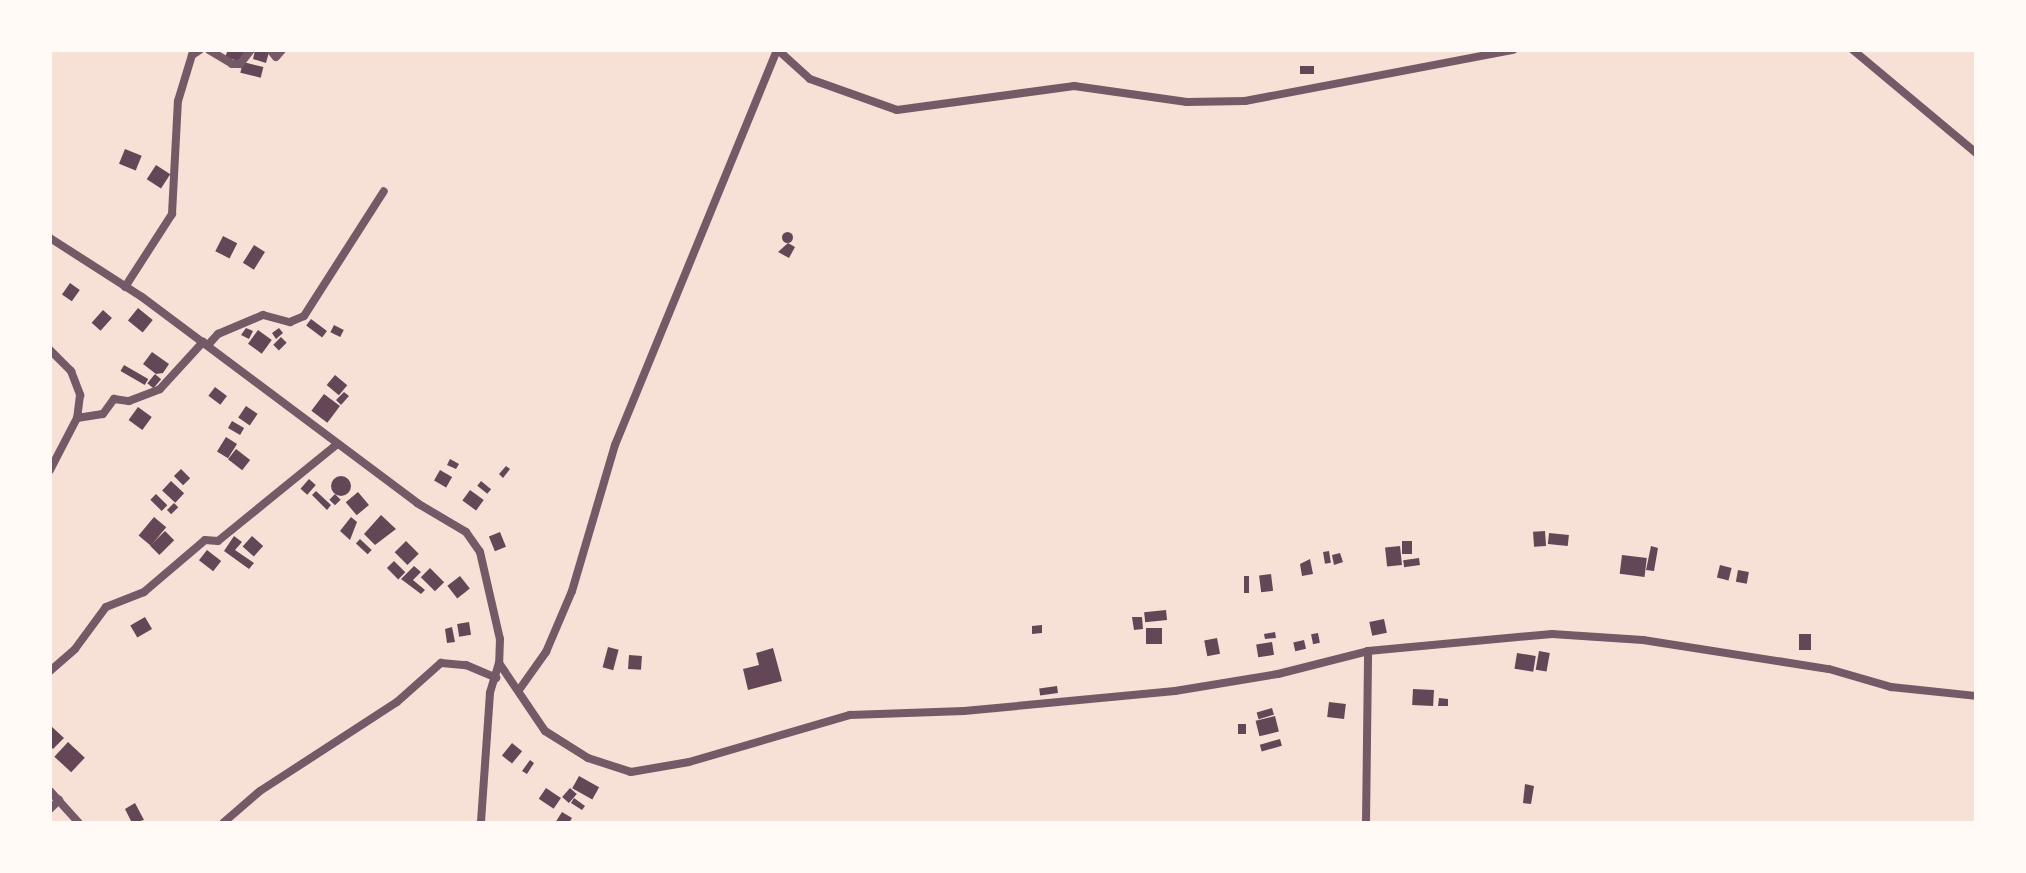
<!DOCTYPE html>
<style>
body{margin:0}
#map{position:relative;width:2026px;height:873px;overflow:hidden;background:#f7e1d7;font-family:Mulish,sans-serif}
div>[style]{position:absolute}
.building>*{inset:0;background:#644757;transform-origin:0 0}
.round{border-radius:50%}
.minor>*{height:8px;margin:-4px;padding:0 4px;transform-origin:4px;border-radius:4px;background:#755966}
span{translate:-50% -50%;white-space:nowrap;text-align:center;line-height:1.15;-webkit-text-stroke:8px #fffaf5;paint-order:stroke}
.frame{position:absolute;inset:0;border:52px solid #fffaf5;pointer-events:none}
</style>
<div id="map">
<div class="building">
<i style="clip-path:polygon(228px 50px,245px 50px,241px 62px,225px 57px)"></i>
<i style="clip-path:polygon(255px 50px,269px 52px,266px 63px,253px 59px)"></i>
<i style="left:243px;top:62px;width:21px;height:11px;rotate:14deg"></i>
<i style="left:1300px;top:66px;width:14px;height:8px"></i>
<i style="left:125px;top:149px;width:18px;height:16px;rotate:22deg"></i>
<i style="left:156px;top:165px;width:17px;height:17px;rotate:33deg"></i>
<i class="round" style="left:781.5px;top:231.5px;width:11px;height:11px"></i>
<i style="left:223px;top:236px;width:16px;height:17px;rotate:27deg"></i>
<i style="clip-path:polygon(788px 243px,795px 247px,789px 258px,778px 252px)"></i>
<i style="left:254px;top:245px;width:13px;height:21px;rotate:32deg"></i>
<i style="left:70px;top:283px;width:12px;height:14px;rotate:35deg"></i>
<i style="left:138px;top:308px;width:19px;height:16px;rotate:39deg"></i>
<i style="left:103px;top:310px;width:12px;height:17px;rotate:42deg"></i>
<i style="left:311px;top:319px;width:20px;height:8px;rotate:37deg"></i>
<i style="left:334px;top:325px;width:11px;height:8px;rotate:27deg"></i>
<i style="clip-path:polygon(246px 328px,253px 331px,249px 339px,241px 335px)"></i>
<i style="clip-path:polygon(279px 328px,283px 333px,276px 339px,272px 333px)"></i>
<i style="left:258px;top:330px;width:17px;height:17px;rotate:36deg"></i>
<i style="left:281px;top:337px;width:8px;height:11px;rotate:45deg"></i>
<i style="clip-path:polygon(152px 352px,169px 364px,163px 373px,156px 374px,143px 364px)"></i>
<i style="left:124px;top:365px;width:28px;height:7px;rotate:30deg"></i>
<i style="left:155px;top:374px;width:8px;height:12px;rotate:40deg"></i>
<i style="left:335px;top:375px;width:16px;height:13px;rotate:40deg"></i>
<i style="left:215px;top:387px;width:15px;height:11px;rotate:37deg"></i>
<i style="clip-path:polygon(344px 392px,349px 396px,341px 405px,336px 400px)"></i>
<i style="left:324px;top:394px;width:20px;height:21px;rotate:37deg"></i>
<i style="left:246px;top:406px;width:14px;height:14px;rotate:34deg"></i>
<i style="left:138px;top:407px;width:17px;height:16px;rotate:36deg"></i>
<i style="left:232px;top:421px;width:14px;height:8px;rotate:30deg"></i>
<i style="left:226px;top:437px;width:13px;height:17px;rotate:32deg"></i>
<i style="left:236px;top:449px;width:18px;height:13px;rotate:38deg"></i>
<i style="clip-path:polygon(450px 459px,459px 464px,456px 469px,447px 465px)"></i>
<i style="clip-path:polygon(506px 466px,510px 469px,503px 478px,499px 474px)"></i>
<i style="left:181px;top:469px;width:13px;height:10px;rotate:45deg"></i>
<i style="left:440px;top:470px;width:14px;height:12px;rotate:30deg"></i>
<i class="round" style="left:331px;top:476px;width:20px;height:20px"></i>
<i style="left:309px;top:479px;width:9px;height:13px;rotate:41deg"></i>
<i style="left:171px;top:481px;width:18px;height:13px;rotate:43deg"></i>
<i style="left:481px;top:481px;width:13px;height:6px;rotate:39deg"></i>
<i style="left:470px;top:490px;width:17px;height:13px;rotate:36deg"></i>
<i style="clip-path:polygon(316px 491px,331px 505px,327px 510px,312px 495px)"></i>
<i style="left:358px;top:492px;width:17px;height:16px;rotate:50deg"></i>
<i style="left:156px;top:494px;width:16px;height:8px;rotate:45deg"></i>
<i style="left:335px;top:494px;width:8px;height:8px;rotate:45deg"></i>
<i style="left:174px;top:503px;width:6px;height:10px;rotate:45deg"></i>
<i style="clip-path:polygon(381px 515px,396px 529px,375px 545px,364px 534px)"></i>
<i style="left:154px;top:517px;width:16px;height:24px;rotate:40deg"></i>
<i style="clip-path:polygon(351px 517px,357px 522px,350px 540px,340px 531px)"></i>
<i style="left:165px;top:531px;width:13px;height:21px;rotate:45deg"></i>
<i style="left:1545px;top:531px;width:15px;height:12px;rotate:86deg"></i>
<i style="left:500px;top:532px;width:16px;height:12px;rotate:68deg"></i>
<i style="left:1549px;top:533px;width:20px;height:11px;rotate:6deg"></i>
<i style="clip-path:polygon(234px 536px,242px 542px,235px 550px,254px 563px,249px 569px,224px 551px)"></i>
<i style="left:252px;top:536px;width:15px;height:14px;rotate:42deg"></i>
<i style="left:360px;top:539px;width:16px;height:6px;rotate:43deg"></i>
<i style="left:406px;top:541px;width:18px;height:16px;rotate:45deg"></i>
<i style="left:1402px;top:541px;width:10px;height:13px"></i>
<i style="left:1400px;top:546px;width:19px;height:15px;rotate:84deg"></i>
<i style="clip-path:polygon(1651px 546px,1658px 548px,1654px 571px,1646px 570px)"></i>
<i style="left:207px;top:550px;width:18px;height:13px;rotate:38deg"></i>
<i style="left:1329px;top:551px;width:12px;height:6px;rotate:81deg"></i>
<i style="clip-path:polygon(1340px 553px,1343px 562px,1334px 565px,1332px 555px)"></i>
<i style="left:1622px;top:555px;width:25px;height:19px;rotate:7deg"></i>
<i style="left:1419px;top:558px;width:7px;height:16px;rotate:82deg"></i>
<i style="clip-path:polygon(1310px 559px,1313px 574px,1302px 576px,1300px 564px)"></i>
<i style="left:394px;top:561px;width:16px;height:10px;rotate:45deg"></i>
<i style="left:1720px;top:565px;width:12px;height:13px;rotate:14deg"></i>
<i style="clip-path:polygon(414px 566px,421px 572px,413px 580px,425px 590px,421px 594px,401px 579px)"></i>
<i style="left:430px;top:568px;width:20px;height:13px;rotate:45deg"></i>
<i style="left:1738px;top:570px;width:11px;height:12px;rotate:10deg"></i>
<i style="left:1271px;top:574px;width:17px;height:12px;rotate:83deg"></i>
<i style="left:460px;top:576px;width:16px;height:16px;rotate:52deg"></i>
<i style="left:1244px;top:576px;width:5px;height:17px"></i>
<i style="left:1166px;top:610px;width:10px;height:22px;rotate:84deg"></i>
<i style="left:145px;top:617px;width:14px;height:17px;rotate:60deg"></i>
<i style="clip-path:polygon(1132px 617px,1142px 617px,1143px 629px,1134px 630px)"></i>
<i style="left:1384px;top:619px;width:14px;height:15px;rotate:78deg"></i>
<i style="left:469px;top:622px;width:13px;height:12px;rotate:81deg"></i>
<i style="clip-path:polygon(1042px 625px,1042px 633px,1032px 634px,1032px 626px)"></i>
<i style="clip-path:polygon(452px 627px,455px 642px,447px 643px,445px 629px)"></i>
<i style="left:1146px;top:628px;width:16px;height:16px"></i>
<i style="clip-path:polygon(1275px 632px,1276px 638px,1265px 639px,1264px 634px)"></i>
<i style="left:1318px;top:633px;width:10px;height:7px;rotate:79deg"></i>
<i style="left:1799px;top:634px;width:12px;height:16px"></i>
<i style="left:1217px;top:638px;width:16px;height:13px;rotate:79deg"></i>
<i style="left:1304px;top:640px;width:9px;height:11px;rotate:77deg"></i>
<i style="left:1272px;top:642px;width:13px;height:16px;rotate:81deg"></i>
<i style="left:608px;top:647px;width:11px;height:21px;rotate:15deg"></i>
<i style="clip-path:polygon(773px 648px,782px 681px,748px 690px,743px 669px,759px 665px,756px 653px)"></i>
<i style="left:1539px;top:651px;width:11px;height:19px;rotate:10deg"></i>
<i style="left:1517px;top:653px;width:19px;height:16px;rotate:9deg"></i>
<i style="left:629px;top:655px;width:13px;height:14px;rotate:4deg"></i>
<i style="left:1057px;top:686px;width:7px;height:18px;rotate:82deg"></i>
<i style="left:1413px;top:689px;width:21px;height:16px;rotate:3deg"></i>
<i style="clip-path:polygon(1439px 698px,1448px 699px,1448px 706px,1438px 706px)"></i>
<i style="left:1329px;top:702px;width:17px;height:15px;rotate:7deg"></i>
<i style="left:1272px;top:708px;width:7px;height:16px;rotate:74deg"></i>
<i style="left:1275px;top:716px;width:16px;height:20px;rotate:76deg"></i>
<i style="left:1238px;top:724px;width:8px;height:10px"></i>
<i style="clip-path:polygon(51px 726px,64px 738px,53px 749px,50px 746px)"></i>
<i style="left:1280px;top:739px;width:7px;height:21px;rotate:74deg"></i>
<i style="left:68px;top:742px;width:23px;height:20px;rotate:43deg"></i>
<i style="left:512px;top:743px;width:13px;height:16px;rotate:39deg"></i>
<i style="clip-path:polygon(530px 760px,534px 763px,527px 774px,522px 771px)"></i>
<i style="left:579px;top:776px;width:23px;height:14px;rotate:29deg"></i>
<i style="clip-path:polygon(1525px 784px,1534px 786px,1531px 804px,1523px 803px)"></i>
<i style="left:546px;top:788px;width:18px;height:13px;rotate:34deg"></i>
<i style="left:570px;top:788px;width:9px;height:12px;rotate:41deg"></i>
<i style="clip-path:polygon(574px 798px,585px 806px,582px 810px,571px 803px)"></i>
<i style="clip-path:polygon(135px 803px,144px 820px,132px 823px,125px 809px)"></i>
<i style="clip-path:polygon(562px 812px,572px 818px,569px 823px,555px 823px)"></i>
</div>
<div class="minor">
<i style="left:209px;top:50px;width:27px;rotate:31deg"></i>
<i style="left:232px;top:64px;width:8px"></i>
<i style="left:240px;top:64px;width:18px;rotate:-52deg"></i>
<i style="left:270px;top:50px;width:9px;rotate:49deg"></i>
<i style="left:276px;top:57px;width:9px;rotate:-49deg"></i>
<i style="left:778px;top:50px;width:43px;rotate:42.2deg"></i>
<i style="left:810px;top:79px;width:92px;rotate:19.6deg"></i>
<i style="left:897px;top:110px;width:179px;rotate:-7.7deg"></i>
<i style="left:1074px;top:86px;width:114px;rotate:8.1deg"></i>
<i style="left:1187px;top:102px;width:58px;rotate:-1deg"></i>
<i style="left:1245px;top:101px;width:273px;rotate:-10.8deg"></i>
<i style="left:1853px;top:50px;width:160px;rotate:39.9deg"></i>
<i style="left:50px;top:238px;width:109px;rotate:32.7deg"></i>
<i style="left:142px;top:297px;width:344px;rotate:36.8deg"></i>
<i style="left:417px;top:503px;width:57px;rotate:30.6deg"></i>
<i style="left:466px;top:532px;width:24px;rotate:55deg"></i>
<i style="left:480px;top:552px;width:89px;rotate:77.1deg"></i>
<i style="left:500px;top:639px;width:24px;rotate:92deg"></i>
<i style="left:499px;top:663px;width:31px;rotate:107deg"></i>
<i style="left:490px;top:693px;width:130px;rotate:94deg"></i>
<i style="left:125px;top:287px;width:87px;rotate:-57.2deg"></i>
<i style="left:172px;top:214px;width:113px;rotate:-87deg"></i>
<i style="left:178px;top:101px;width:48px;rotate:-73.1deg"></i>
<i style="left:192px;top:55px;width:9px;rotate:-32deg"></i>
<i style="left:208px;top:345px;width:15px;rotate:-48deg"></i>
<i style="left:218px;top:334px;width:49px;rotate:-22.9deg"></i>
<i style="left:263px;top:315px;width:28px;rotate:15deg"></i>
<i style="left:290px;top:322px;width:15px;rotate:-23deg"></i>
<i style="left:304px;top:316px;width:148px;rotate:-57.4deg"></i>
<i style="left:50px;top:350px;width:30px;rotate:45deg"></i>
<i style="left:71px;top:371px;width:26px;rotate:69deg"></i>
<i style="left:80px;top:395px;width:23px;rotate:97deg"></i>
<i style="left:77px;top:418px;width:59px;rotate:117.4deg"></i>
<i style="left:77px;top:418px;width:26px;rotate:-9deg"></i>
<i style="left:103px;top:414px;width:19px;rotate:-54deg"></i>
<i style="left:114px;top:399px;width:15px;rotate:8deg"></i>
<i style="left:129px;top:401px;width:33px;rotate:-21deg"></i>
<i style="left:160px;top:389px;width:64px;rotate:-47.5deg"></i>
<i style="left:499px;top:663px;width:82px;rotate:55.9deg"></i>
<i style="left:545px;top:731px;width:51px;rotate:32.1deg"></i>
<i style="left:588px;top:758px;width:45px;rotate:18deg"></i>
<i style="left:631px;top:772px;width:59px;rotate:-9.8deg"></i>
<i style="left:689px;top:762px;width:168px;rotate:-16.3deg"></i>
<i style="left:850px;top:715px;width:114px;rotate:-2deg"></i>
<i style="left:964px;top:711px;width:212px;rotate:-5.4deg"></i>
<i style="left:1175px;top:691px;width:104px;rotate:-9.4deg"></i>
<i style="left:1278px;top:674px;width:93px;rotate:-14.3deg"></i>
<i style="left:1368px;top:651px;width:185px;rotate:-5.3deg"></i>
<i style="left:1552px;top:634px;width:91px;rotate:3.8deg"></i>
<i style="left:1643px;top:640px;width:188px;rotate:8.9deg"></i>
<i style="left:1829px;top:669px;width:65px;rotate:16.2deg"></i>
<i style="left:1891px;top:687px;width:85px;rotate:6deg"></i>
<i style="left:50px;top:671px;width:33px;rotate:-41deg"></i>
<i style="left:75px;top:649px;width:52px;rotate:-53.6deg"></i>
<i style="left:106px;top:607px;width:41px;rotate:-21.5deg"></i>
<i style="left:144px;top:592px;width:80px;rotate:-40.4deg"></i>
<i style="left:205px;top:540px;width:13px;rotate:4deg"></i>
<i style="left:218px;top:541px;width:152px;rotate:-39.1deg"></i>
<i style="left:519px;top:690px;width:47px;rotate:-54.6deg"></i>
<i style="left:546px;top:652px;width:66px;rotate:-66.9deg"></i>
<i style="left:572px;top:591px;width:152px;rotate:-73.6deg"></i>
<i style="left:615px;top:445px;width:427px;rotate:-67.7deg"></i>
<i style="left:50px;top:791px;width:43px;rotate:47.8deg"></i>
<i style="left:50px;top:809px;width:13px;rotate:-45deg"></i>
<i style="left:223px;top:823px;width:49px;rotate:-40.9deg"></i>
<i style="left:260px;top:791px;width:163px;rotate:-33deg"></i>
<i style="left:397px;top:702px;width:59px;rotate:-41.6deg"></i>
<i style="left:441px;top:663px;width:25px;rotate:5deg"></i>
<i style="left:466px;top:665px;width:33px;rotate:23deg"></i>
<i style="left:1366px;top:823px;width:172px;rotate:-89.3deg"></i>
</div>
<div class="frame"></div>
</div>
